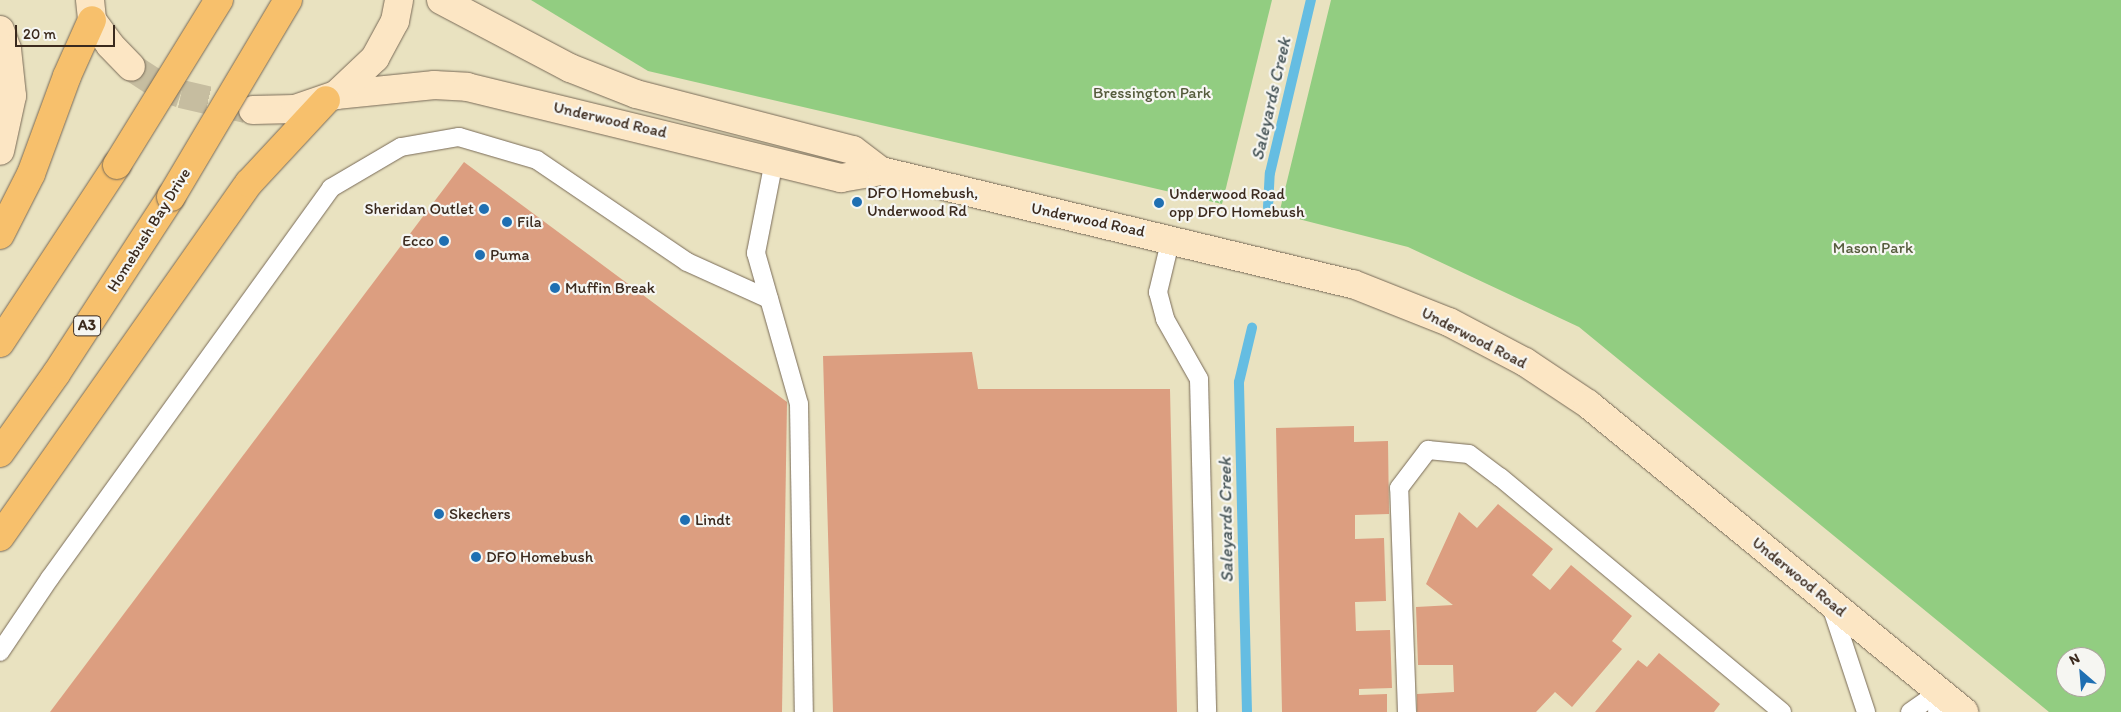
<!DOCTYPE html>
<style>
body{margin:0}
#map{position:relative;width:2121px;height:712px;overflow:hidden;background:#e9e2c0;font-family:Itim,sans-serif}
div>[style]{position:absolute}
.green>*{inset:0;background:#92cd81}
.stream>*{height:10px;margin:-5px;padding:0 5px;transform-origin:5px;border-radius:5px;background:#65bde2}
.building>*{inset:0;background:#dc9e80}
.secondary-tunnel>*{height:28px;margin-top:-14px;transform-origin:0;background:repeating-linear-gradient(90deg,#c6bda0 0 28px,transparent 0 42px)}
.roads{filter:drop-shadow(0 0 1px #786a57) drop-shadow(0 0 1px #786a57)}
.service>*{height:18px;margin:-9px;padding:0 9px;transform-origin:9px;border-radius:9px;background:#fff}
.secondary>*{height:28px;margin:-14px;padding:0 14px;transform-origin:14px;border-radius:14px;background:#fce6c4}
.trunk>*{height:28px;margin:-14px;padding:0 14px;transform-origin:14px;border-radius:14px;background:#f7c06c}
.bridges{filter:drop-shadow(0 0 1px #786a57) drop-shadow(0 0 1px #786a57)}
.trunk-bridge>*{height:28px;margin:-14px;padding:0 14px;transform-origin:14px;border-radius:14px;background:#f7c06c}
.dots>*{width:14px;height:14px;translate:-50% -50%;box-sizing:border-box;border:2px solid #f6f6f2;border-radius:50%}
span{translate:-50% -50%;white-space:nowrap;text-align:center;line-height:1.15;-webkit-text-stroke:4.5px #f6f6f2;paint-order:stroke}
.shield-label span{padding:1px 4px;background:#f6f6f2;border:1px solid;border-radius:4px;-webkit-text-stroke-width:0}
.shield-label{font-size:15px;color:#3b2a1e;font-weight:700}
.park-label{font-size:16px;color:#555b3c}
.street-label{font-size:16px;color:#3b2a1e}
.poi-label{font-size:16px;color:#3b2a1e}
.left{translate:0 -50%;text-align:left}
.right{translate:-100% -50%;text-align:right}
.water-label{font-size:18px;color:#485659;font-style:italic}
.north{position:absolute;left:2056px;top:647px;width:50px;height:50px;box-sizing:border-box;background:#f6f6f2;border:1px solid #aba49d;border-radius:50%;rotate:333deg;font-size:14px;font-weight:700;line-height:20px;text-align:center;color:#3b2a1e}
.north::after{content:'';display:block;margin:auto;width:18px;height:22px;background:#1f6fb2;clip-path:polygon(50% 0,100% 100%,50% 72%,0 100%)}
.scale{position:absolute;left:15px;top:25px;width:100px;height:22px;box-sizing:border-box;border:2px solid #3b2a1e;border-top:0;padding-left:6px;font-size:15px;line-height:18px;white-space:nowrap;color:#3b2a1e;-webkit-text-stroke:4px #f6f6f2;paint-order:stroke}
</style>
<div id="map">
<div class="green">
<i style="clip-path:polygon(531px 0,1272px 0,1222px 204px,648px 71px)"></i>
<i style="clip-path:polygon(evenodd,1331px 0,2121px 0,2121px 712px,2049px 712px,1579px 327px,1408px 247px,1279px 214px,1331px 0,2066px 657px,2096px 657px,2096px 687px,2066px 687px,2066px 657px)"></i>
</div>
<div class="stream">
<i style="left:1268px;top:207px;width:34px;rotate:-87deg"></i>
<i style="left:1270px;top:173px;width:178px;rotate:-76.7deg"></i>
<i style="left:1247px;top:712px;width:330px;rotate:-91.4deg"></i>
<i style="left:1239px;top:382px;width:56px;rotate:-76.5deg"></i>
</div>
<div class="building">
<i style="clip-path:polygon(464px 162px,787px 402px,782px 712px,50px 712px)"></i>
<i style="clip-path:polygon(972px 352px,978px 389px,1170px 389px,1177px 712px,833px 712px,823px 356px)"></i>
<i style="clip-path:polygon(1354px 426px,1354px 442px,1388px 441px,1389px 514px,1355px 515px,1355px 539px,1384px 538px,1386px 601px,1355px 602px,1356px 631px,1390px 630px,1392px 688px,1359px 689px,1359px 695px,1387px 694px,1387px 712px,1282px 712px,1276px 428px)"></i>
<i style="clip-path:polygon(1498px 504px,1553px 549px,1532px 575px,1550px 590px,1571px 565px,1632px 616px,1612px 641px,1622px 649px,1572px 707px,1555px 692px,1536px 712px,1417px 712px,1417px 694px,1454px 692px,1453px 665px,1418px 665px,1416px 607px,1453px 605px,1426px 584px,1459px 512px,1477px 528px)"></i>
<i style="clip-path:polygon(1659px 653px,1720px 704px,1714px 712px,1595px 712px,1638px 660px,1647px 667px)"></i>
</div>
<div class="secondary-tunnel">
<i style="left:131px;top:67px;width:37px;rotate:33deg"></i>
<i style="left:162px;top:87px;width:20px;rotate:20deg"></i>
<i style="left:181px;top:94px;width:67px;rotate:13deg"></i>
</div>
<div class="roads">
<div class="service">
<i style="left:774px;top:161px;width:94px;rotate:101.1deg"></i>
<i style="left:756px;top:253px;width:157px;rotate:74.1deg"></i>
<i style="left:799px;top:404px;width:308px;rotate:89.1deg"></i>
<i style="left:1171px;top:238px;width:56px;rotate:103.5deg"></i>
<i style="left:1158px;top:292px;width:28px;rotate:75deg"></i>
<i style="left:1165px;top:319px;width:69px;rotate:60.5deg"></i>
<i style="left:1199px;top:379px;width:333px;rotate:88.6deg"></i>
<i style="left:1830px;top:603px;width:115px;rotate:71.7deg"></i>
<i style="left:0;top:652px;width:89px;rotate:-56deg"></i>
<i style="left:50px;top:578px;width:481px;rotate:-54.2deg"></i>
<i style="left:331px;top:188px;width:81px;rotate:-30.4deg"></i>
<i style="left:401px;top:147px;width:59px;rotate:-9.8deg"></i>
<i style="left:459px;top:137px;width:81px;rotate:16.4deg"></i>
<i style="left:537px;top:160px;width:181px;rotate:34.2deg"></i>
<i style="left:687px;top:262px;width:90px;rotate:24.3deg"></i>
<i style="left:1407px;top:712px;width:224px;rotate:-92deg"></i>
<i style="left:1399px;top:488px;width:48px;rotate:-52.7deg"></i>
<i style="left:1428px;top:450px;width:41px;rotate:5.6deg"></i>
<i style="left:1469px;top:454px;width:39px;rotate:37deg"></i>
<i style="left:1500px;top:477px;width:367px;rotate:39.8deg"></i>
<i style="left:1910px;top:712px;width:37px;rotate:-35deg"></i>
<i style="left:1937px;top:712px;width:21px;rotate:-82deg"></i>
</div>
<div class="secondary">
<i style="left:90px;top:0;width:20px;rotate:84deg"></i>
<i style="left:92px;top:20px;width:31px;rotate:54deg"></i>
<i style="left:110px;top:45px;width:30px;rotate:46deg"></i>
<i style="left:441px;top:0;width:146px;rotate:27.8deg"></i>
<i style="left:570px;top:68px;width:71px;rotate:21.5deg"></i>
<i style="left:636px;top:94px;width:224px;rotate:14.5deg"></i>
<i style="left:853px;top:150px;width:35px;rotate:37deg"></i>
<i style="left:0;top:30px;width:20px;rotate:70deg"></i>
<i style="left:7px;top:49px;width:47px;rotate:83.9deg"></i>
<i style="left:12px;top:96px;width:56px;rotate:102.3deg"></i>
<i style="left:336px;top:95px;width:99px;rotate:-5.8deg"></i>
<i style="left:434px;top:85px;width:33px;rotate:3deg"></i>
<i style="left:467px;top:87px;width:385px;rotate:13.7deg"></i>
<i style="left:841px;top:178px;width:41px;rotate:-9.9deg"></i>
<i style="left:881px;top:171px;width:485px;rotate:13.5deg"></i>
<i style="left:1353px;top:284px;width:103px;rotate:21.6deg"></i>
<i style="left:1449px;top:322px;width:86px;rotate:27.8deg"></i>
<i style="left:1525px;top:362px;width:76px;rotate:33.7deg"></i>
<i style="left:1588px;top:404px;width:486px;rotate:39.3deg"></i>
<i style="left:253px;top:110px;width:42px;rotate:-1.4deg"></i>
<i style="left:295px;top:109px;width:43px;rotate:-18.9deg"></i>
<i style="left:336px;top:95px;width:54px;rotate:-43.5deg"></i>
<i style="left:375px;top:58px;width:42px;rotate:-61.6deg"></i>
<i style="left:395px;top:21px;width:21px;rotate:-79deg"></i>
</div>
<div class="trunk">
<i style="left:0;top:235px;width:68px;rotate:-63.1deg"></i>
<i style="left:31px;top:174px;width:104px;rotate:-69.8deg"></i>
<i style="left:67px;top:76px;width:61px;rotate:-65.9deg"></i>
<i style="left:0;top:343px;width:213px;rotate:-56.7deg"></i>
<i style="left:0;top:453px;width:97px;rotate:-54.7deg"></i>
<i style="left:56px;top:374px;width:211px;rotate:-57deg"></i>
<i style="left:0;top:537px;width:433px;rotate:-54.9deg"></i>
<i style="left:249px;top:183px;width:113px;rotate:-47.1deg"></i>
</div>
</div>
<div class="bridges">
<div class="trunk-bridge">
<i style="left:117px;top:165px;width:194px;rotate:-58.3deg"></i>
<i style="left:171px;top:197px;width:229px;rotate:-59.3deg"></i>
</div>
</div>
<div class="dots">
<i style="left:857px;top:202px;background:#1f6fb2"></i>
<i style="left:1159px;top:203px;background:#1f6fb2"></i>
<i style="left:484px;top:209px;background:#1f6fb2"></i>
<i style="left:507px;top:222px;background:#1f6fb2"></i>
<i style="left:444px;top:241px;background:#1f6fb2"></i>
<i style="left:480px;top:255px;background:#1f6fb2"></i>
<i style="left:555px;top:288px;background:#1f6fb2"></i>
<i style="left:439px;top:514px;background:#1f6fb2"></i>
<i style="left:685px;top:520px;background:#1f6fb2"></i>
<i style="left:476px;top:557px;background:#1f6fb2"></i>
</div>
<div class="shield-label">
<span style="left:87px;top:326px">A3</span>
</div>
<div class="park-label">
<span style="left:1152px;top:93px">Bressington Park</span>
<span style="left:1873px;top:248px">Mason Park</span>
</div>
<div class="street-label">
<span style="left:610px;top:120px;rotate:13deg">Underwood Road</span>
<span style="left:1088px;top:220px;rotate:12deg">Underwood Road</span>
<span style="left:149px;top:230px;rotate:-58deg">Homebush Bay Drive</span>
<span style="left:1474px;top:338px;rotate:27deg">Underwood Road</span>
<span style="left:1799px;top:577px;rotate:39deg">Underwood Road</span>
</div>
<div class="poi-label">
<span class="left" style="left:867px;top:202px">DFO Homebush,<br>Underwood Rd</span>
<span class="left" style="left:1169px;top:203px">Underwood Road<br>opp DFO Homebush</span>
<span class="right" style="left:474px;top:209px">Sheridan Outlet</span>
<span class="left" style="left:517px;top:222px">Fila</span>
<span class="right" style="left:434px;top:241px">Ecco</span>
<span class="left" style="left:490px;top:255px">Puma</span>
<span class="left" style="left:565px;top:288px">Muffin Break</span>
<span class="left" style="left:449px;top:514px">Skechers</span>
<span class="left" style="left:695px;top:520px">Lindt</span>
<span class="left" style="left:486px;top:557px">DFO Homebush</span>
</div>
<div class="water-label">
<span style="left:1271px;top:99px;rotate:-77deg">Saleyards Creek</span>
<span style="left:1226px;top:520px;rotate:-91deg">Saleyards Creek</span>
</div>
<div class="north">N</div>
<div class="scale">20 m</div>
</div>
